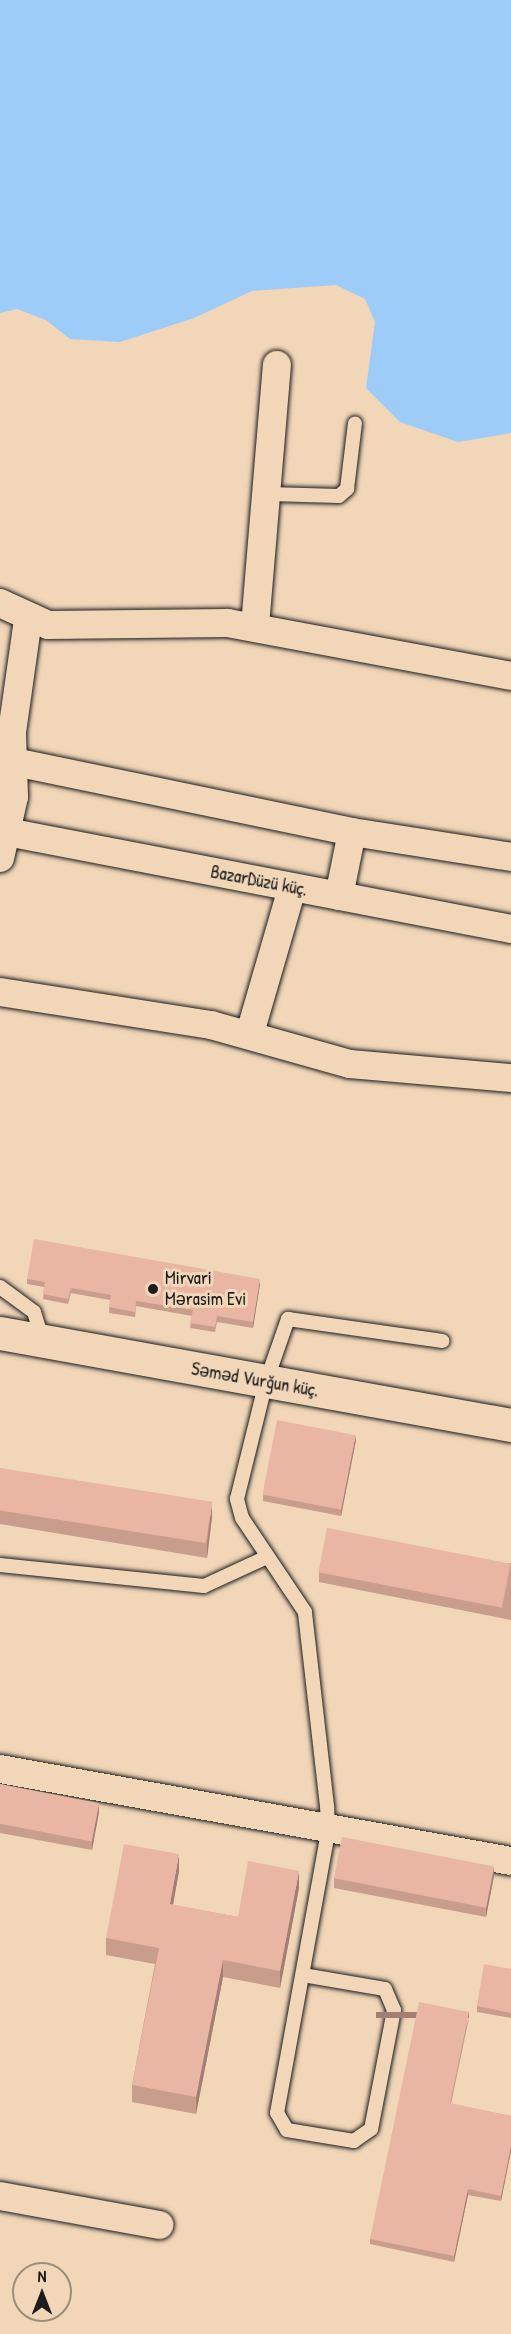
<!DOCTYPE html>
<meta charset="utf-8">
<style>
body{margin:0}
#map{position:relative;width:511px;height:2334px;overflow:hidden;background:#f1d6b8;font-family:"Patrick Hand",sans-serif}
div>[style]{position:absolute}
.water>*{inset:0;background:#9dccf9}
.roads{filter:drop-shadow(0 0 2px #1c1c1c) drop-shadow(0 0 2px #1c1c1c)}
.lane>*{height:14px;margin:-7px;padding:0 7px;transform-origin:7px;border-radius:7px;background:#f1d6b8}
.street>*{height:28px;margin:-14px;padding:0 14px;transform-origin:14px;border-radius:14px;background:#f1d6b8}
.secondary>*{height:33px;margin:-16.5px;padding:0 16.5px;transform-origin:16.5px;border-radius:16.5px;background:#f1d6b8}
.wall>*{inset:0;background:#c89d8c}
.shaded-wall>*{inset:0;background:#a27f72;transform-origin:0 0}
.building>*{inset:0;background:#e8b6a3;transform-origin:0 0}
.dots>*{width:16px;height:16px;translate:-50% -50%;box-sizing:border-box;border:3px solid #f1d6b8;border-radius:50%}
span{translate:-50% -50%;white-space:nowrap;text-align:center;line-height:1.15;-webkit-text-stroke:6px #f1d6b8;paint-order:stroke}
.street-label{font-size:18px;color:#1c1c1c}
.poi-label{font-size:18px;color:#1c1c1c}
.left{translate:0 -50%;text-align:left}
.north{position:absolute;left:12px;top:2262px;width:60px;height:60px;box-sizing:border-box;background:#f1d6b8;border:2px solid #9c8c7a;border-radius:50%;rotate:0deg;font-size:16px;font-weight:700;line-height:24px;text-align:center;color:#1c1c1c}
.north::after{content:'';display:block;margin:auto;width:21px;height:27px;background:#1c1c1c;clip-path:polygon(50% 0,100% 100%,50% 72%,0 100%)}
</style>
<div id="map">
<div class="water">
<i style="clip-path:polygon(0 0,511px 0,511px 433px,458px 442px,400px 422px,366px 388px,375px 322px,365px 299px,336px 285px,252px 291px,194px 318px,120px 342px,70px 339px,46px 320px,17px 309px,0 313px)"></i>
</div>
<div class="roads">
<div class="lane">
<i style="left:269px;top:494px;width:70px;rotate:1.6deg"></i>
<i style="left:339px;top:496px;width:11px;rotate:-41deg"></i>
<i style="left:347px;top:489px;width:66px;rotate:-83.1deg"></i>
<i style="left:0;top:1287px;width:42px;rotate:36.3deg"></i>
<i style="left:34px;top:1312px;width:28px;rotate:73deg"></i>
<i style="left:0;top:1565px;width:205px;rotate:5.9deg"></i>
<i style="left:204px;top:1586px;width:69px;rotate:-24.7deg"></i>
<i style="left:303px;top:1975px;width:83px;rotate:9.7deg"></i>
<i style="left:385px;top:1989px;width:23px;rotate:67deg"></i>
<i style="left:394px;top:2010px;width:121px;rotate:100.9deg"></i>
<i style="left:371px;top:2129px;width:21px;rotate:145deg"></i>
<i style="left:354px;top:2141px;width:68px;rotate:-170.7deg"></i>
<i style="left:287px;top:2130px;width:20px;rotate:-120deg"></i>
<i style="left:277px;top:2113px;width:287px;rotate:-79.7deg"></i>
<i style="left:328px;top:1831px;width:25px;rotate:-92deg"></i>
<i style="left:327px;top:1806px;width:195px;rotate:-96.5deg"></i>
<i style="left:305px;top:1612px;width:113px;rotate:-123.8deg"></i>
<i style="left:242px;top:1518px;width:20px;rotate:-105deg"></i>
<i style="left:237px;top:1499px;width:121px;rotate:-76.1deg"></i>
<i style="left:266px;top:1382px;width:67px;rotate:-70.8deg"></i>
<i style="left:288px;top:1319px;width:156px;rotate:8.1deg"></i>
</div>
<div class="street">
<i style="left:0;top:603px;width:53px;rotate:24.6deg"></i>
<i style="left:48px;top:625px;width:180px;rotate:-0.6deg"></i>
<i style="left:228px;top:623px;width:288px;rotate:10.6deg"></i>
<i style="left:255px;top:626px;width:262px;rotate:-85.2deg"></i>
<i style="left:0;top:759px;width:359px;rotate:11.7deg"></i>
<i style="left:352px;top:832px;width:161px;rotate:8.9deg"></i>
<i style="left:7px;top:832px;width:513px;rotate:10.89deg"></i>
<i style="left:0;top:858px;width:63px;rotate:-77.1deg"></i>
<i style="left:14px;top:797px;width:65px;rotate:-91.8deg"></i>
<i style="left:12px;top:732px;width:114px;rotate:-81.9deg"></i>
<i style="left:339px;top:896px;width:65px;rotate:-78.5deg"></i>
<i style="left:0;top:992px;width:214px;rotate:8.9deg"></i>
<i style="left:211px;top:1025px;width:144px;rotate:15.7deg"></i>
<i style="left:350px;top:1064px;width:162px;rotate:5deg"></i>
<i style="left:250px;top:1033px;width:151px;rotate:-73.8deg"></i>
<i style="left:0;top:1769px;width:519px;rotate:10.21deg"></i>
<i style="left:0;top:2196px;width:162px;rotate:10.3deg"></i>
</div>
<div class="secondary">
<i style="left:0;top:1333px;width:519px;rotate:10.21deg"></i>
</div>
</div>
<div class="wall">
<i style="clip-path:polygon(27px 1279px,260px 1284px,253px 1328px,217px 1322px,215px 1332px,190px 1328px,192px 1316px,136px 1306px,135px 1317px,109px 1313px,110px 1300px,71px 1293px,68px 1304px,43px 1299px,44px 1287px,27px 1284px)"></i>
<i style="clip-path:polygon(356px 1440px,341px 1516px,263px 1501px,263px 1495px)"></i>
<i style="clip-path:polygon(0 1468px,212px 1517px,207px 1558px,0 1524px)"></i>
<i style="clip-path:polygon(511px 1563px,511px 1620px,319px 1582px,319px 1572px)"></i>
<i style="clip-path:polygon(0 1784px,99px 1812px,92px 1850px,0 1833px)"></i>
<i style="clip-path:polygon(179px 1871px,173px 1905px,238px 1917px,299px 1888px,280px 1988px,223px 1977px,196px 2114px,132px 2102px,132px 2085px,155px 1964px,106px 1955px,106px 1938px)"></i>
<i style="clip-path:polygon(494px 1876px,486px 1917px,334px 1888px,334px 1878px)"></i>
<i style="clip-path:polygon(511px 1969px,511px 2018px,477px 2012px,477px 2006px)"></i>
<i style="clip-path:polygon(469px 2018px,451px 2104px,511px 2116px,511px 2151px,501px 2201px,468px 2195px,454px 2262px,370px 2244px,370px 2239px)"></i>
</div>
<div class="shaded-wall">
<i style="clip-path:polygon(260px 1279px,260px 1284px,253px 1328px,253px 1322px)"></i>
<i style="clip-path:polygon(356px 1435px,356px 1440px,341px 1516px,341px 1510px)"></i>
<i style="clip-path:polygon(212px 1503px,212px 1517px,207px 1558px,207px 1544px)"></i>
<i style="clip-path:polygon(99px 1803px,99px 1812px,92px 1850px,92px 1840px)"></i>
<i style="clip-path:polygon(179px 1854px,179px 1871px,170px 1921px,170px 1904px)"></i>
<i style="clip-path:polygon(494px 1866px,494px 1876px,486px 1917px,486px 1907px)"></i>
<i style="clip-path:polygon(299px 1871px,299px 1888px,280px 1988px,280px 1971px)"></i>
<i style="clip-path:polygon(223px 1960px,223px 1977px,196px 2114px,196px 2097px)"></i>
<i style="left:469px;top:2012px;width:6px;height:93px;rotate:90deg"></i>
<i style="clip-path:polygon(511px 2146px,511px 2151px,501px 2201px,501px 2196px)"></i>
<i style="clip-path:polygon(468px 2189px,468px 2195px,454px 2262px,454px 2256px)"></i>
</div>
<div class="building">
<i style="clip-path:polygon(34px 1239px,260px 1279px,253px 1322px,217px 1316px,215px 1327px,190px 1323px,193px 1310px,136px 1301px,135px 1312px,109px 1307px,111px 1295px,71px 1288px,68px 1299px,43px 1294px,45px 1282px,27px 1279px)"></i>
<i style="left:277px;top:1420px;width:80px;height:76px;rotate:11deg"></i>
<i style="left:0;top:1468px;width:215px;height:42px;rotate:9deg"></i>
<i style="left:327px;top:1528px;width:187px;height:45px;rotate:11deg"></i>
<i style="left:0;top:1784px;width:101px;height:39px;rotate:11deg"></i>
<i style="left:342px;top:1837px;width:155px;height:42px;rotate:11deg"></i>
<i style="clip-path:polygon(124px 1844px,179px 1854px,170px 1904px,238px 1917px,248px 1861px,299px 1871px,280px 1971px,223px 1960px,196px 2097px,132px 2085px,159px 1948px,106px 1938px)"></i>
<i style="clip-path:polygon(484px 1964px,511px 1969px,511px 2013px,477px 2006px)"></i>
<i style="clip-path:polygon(419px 2002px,469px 2012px,450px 2103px,511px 2116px,511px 2146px,501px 2196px,468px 2189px,454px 2256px,370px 2239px)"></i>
</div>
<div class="dots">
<i style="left:153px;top:1289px;background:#1c1c1c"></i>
</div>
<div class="street-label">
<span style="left:259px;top:881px;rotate:11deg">BazarDüzü küç.</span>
<span style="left:255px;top:1380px;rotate:10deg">Səməd Vurğun küç.</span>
</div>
<div class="poi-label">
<span class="left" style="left:165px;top:1289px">Mirvari<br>Mərasim Evi</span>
</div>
<div class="north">N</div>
</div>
